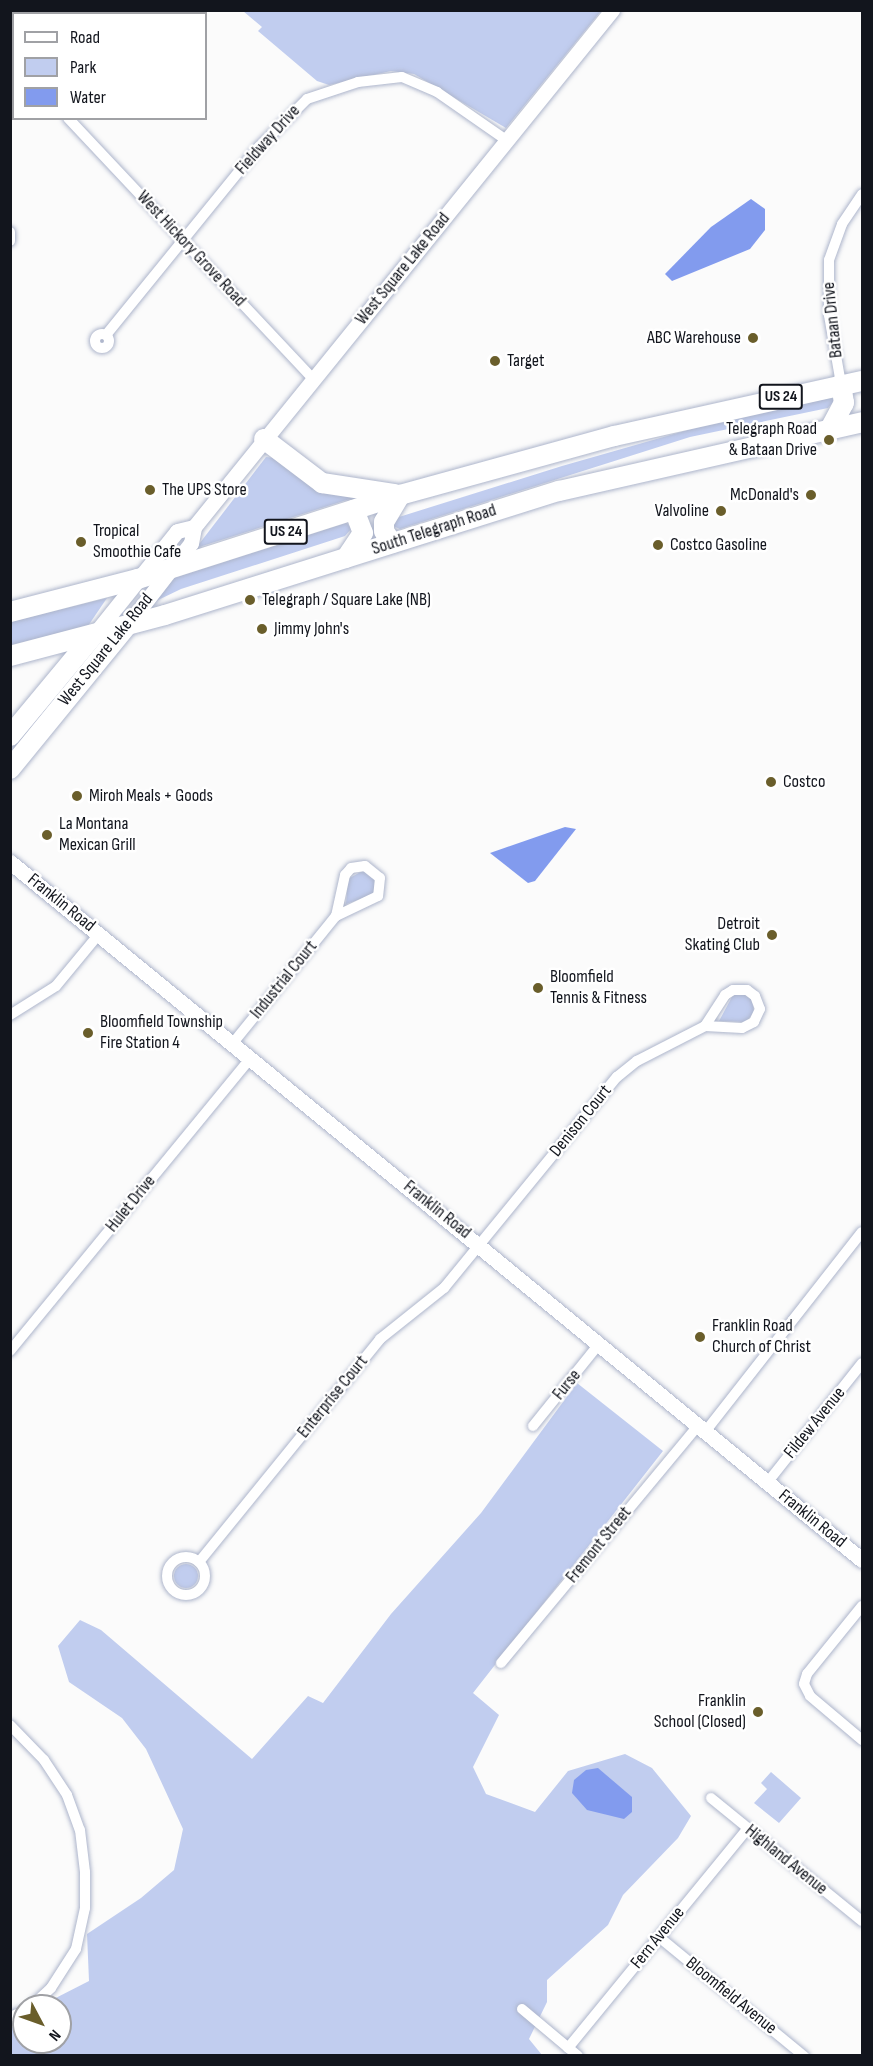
<!DOCTYPE html>
<style>
body{margin:0}
#map{position:relative;width:873px;height:2066px;overflow:hidden;background:#fbfbfb;font-family:"Sofia Sans Condensed",sans-serif}
div>[style]{position:absolute}
.green>*{inset:0;background:#c1cdef}
.round{border-radius:50%}
.water>*{inset:0;background:#829bee}
.roads{filter:drop-shadow(0 0 2px #adb5cb) drop-shadow(0 0 2px #adb5cb)}
.street>*{height:10px;margin:-5px;padding:0 5px;transform-origin:5px;border-radius:5px;background:#fff}
.street>.ring{margin:-5px;padding:0;box-sizing:content-box;background:none;border:10px solid #fff;border-radius:50%}
.secondary>*{height:15px;margin:-7.5px;padding:0 7.5px;transform-origin:7.5px;border-radius:7.5px;background:#fff}
.highway>*{height:20px;margin:-10px;padding:0 10px;transform-origin:10px;border-radius:10px;background:#fff}
.dots>*{width:16px;height:16px;translate:-50% -50%;box-sizing:border-box;border:3px solid #fff;border-radius:50%}
span{translate:-50% -50%;white-space:nowrap;text-align:center;line-height:1.15;-webkit-text-stroke:5px #fff;paint-order:stroke}
.shield-label span{padding:2px 4px;background:#fff;border:2px solid;border-radius:4px;-webkit-text-stroke-width:0}
.shield-label{font-size:16px;color:#12151d;font-weight:700}
.street-label{font-size:18px;color:#12151d}
.poi-label{font-size:18px;color:#12151d}
.right{translate:-100% -50%;text-align:right}
.left{translate:0 -50%;text-align:left}
.frame{position:absolute;inset:0;border:12px solid #12151d;pointer-events:none}
.legend{position:absolute;left:12px;top:12px;width:195px;height:108px;box-sizing:border-box;background:#fff;border:2px solid #a0a1a5;margin:0;padding:8px 10px;list-style:none;font-size:18px;color:#12151d}
.legend li{display:flex;align-items:center;gap:12px;height:30px}
.legend b{width:30px;border:2px solid #a0a1a5}
.north{position:absolute;left:12px;top:1994px;width:60px;height:60px;box-sizing:border-box;background:#fff;border:2px solid #a0a1a5;border-radius:50%;rotate:131deg;font-size:16px;font-weight:700;line-height:24px;text-align:center;color:#12151d}
.north::after{content:'';display:block;margin:auto;width:21px;height:27px;background:#6a5e2b;clip-path:polygon(50% 0,100% 100%,50% 72%,0 100%)}
</style>
<div id="map">
<div class="green">
<i style="clip-path:polygon(243px 11px,600px 10px,601px 11px,506px 128px,414px 74px,391px 71px,329px 85px,317px 81px,258px 31px,262px 27px)"></i>
<i style="clip-path:polygon(830px 398px,835px 400px,828px 408px,690px 437px,400px 529px,393px 526px,399px 517px,562px 466px,730px 418px)"></i>
<i style="clip-path:polygon(266px 457px,275px 458px,356px 497px,196px 548px)"></i>
<i style="clip-path:polygon(346px 523px,352px 528px,345px 536px,181px 589px,154px 602px,171px 579px)"></i>
<i style="clip-path:polygon(107px 598px,88px 626px,11px 645px,10px 622px)"></i>
<i style="clip-path:polygon(364px 870px,376px 880px,373px 895px,346px 904px,348px 879px)"></i>
<i style="clip-path:polygon(733px 995px,745px 995px,752px 1000px,754px 1012px,746px 1022px,719px 1021px)"></i>
<i style="clip-path:polygon(577px 1383px,663px 1451px,473px 1693px,499px 1715px,473px 1767px,486px 1794px,535px 1812px,568px 1771px,625px 1754px,652px 1768px,691px 1816px,678px 1838px,623px 1895px,608px 1925px,547px 1980px,547px 2002px,529px 2039px,542px 2055px,11px 2056px,11px 2028px,24px 2017px,24px 2042px,60px 2042px,60px 2006px,40px 2006px,89px 1981px,87px 1934px,141px 1898px,174px 1870px,183px 1829px,146px 1749px,122px 1718px,69px 1682px,58px 1646px,80px 1620px,101px 1630px,252px 1759px,308px 1696px,323px 1703px,391px 1614px,481px 1513px)"></i>
<i class="round" style="left:174px;top:1564px;width:24px;height:24px"></i>
<i style="clip-path:polygon(771px 1772px,801px 1798px,779px 1823px,754px 1803px,767px 1789px,761px 1783px)"></i>
</div>
<div class="water">
<i style="clip-path:polygon(751px 199px,765px 209px,765px 230px,750px 249px,672px 281px,665px 274px,711px 227px)"></i>
<i style="clip-path:polygon(565px 827px,576px 829px,535px 881px,528px 883px,490px 853px)"></i>
<i style="clip-path:polygon(598px 1768px,632px 1797px,632px 1812px,624px 1819px,587px 1810px,572px 1793px,574px 1780px,586px 1770px)"></i>
</div>
<div class="roads">
<div class="street">
<i style="left:126px;top:14px;width:4px;rotate:-63deg"></i>
<i style="left:10px;top:94px;width:4px;rotate:14deg"></i>
<i style="left:68px;top:118px;width:359px;rotate:46.8deg"></i>
<i style="left:10px;top:232px;width:9px;rotate:90deg"></i>
<i class="ring" style="left:95px;top:334px;width:4px;height:4px"></i>
<i style="left:106px;top:335px;width:242px;rotate:-50.9deg"></i>
<i style="left:259px;top:147px;width:68px;rotate:-45deg"></i>
<i style="left:307px;top:99px;width:54px;rotate:-18.4deg"></i>
<i style="left:358px;top:82px;width:44px;rotate:-6.5deg"></i>
<i style="left:402px;top:77px;width:38px;rotate:23deg"></i>
<i style="left:437px;top:92px;width:84px;rotate:34.8deg"></i>
<i style="left:841px;top:384px;width:70px;rotate:-99.9deg"></i>
<i style="left:829px;top:315px;width:55px;rotate:-90deg"></i>
<i style="left:829px;top:260px;width:38px;rotate:-70deg"></i>
<i style="left:842px;top:224px;width:36px;rotate:-56deg"></i>
<i style="left:365px;top:866px;width:19px;rotate:39deg"></i>
<i style="left:380px;top:878px;width:18px;rotate:96deg"></i>
<i style="left:378px;top:896px;width:47px;rotate:154.5deg"></i>
<i style="left:336px;top:916px;width:42px;rotate:-77.6deg"></i>
<i style="left:345px;top:875px;width:9px;rotate:-49deg"></i>
<i style="left:351px;top:868px;width:14px;rotate:-8deg"></i>
<i style="left:733px;top:990px;width:14px"></i>
<i style="left:747px;top:990px;width:10px;rotate:37deg"></i>
<i style="left:755px;top:996px;width:14px;rotate:69deg"></i>
<i style="left:760px;top:1009px;width:14px;rotate:115deg"></i>
<i style="left:754px;top:1022px;width:13px;rotate:153deg"></i>
<i style="left:742px;top:1028px;width:37px;rotate:-177deg"></i>
<i style="left:705px;top:1026px;width:37px;rotate:-57deg"></i>
<i style="left:725px;top:995px;width:9px;rotate:-32deg"></i>
<i style="left:10px;top:1015px;width:54px;rotate:-32.2deg"></i>
<i style="left:56px;top:986px;width:67px;rotate:-50.4deg"></i>
<i style="left:233px;top:1043px;width:164px;rotate:-51deg"></i>
<i style="left:10px;top:1351px;width:379px;rotate:-50.6deg"></i>
<i style="left:533px;top:1426px;width:105px;rotate:-51.2deg"></i>
<i style="left:705px;top:1432px;width:254px;rotate:-51.9deg"></i>
<i style="left:767px;top:1483px;width:153px;rotate:-51.6deg"></i>
<i class="ring" style="left:167px;top:1557px;width:28px;height:28px"></i>
<i style="left:199px;top:1562px;width:287px;rotate:-50.9deg"></i>
<i style="left:380px;top:1339px;width:82px;rotate:-38.6deg"></i>
<i style="left:444px;top:1288px;width:273px;rotate:-50.7deg"></i>
<i style="left:617px;top:1077px;width:26px;rotate:-39deg"></i>
<i style="left:637px;top:1061px;width:76px;rotate:-27.2deg"></i>
<i style="left:862px;top:1606px;width:87px;rotate:129deg"></i>
<i style="left:807px;top:1674px;width:10px;rotate:107deg"></i>
<i style="left:804px;top:1684px;width:13px;rotate:63deg"></i>
<i style="left:810px;top:1696px;width:68px;rotate:40.2deg"></i>
<i style="left:501px;top:1663px;width:308px;rotate:-50.3deg"></i>
<i style="left:10px;top:1725px;width:49px;rotate:45.8deg"></i>
<i style="left:44px;top:1760px;width:42px;rotate:56.7deg"></i>
<i style="left:67px;top:1795px;width:37px;rotate:70deg"></i>
<i style="left:80px;top:1830px;width:42px;rotate:83.2deg"></i>
<i style="left:85px;top:1872px;width:36px;rotate:90deg"></i>
<i style="left:85px;top:1908px;width:42px;rotate:102.4deg"></i>
<i style="left:76px;top:1949px;width:46px;rotate:122.7deg"></i>
<i style="left:51px;top:1988px;width:26px;rotate:137deg"></i>
<i style="left:711px;top:1798px;width:195px;rotate:39.2deg"></i>
<i style="left:659px;top:1937px;width:188px;rotate:39.4deg"></i>
<i style="left:522px;top:2009px;width:73px;rotate:40deg"></i>
<i style="left:10px;top:2017px;width:15px;rotate:-23deg"></i>
<i style="left:568px;top:2048px;width:284px;rotate:-50.7deg"></i>
</div>
<div class="secondary">
<i style="left:126px;top:627px;width:106px;rotate:-52.3deg"></i>
<i style="left:191px;top:543px;width:16px;rotate:-79deg"></i>
<i style="left:194px;top:527px;width:665px;rotate:-51.04deg"></i>
<i style="left:93px;top:636px;width:134px;rotate:-51.3deg"></i>
<i style="left:177px;top:531px;width:17px;rotate:-13deg"></i>
<i style="left:10px;top:862px;width:1101px;rotate:39.33deg"></i>
</div>
<div class="highway">
<i style="left:830px;top:429px;width:30px;rotate:-62deg"></i>
<i style="left:844px;top:403px;width:19px;rotate:-99deg"></i>
<i style="left:264px;top:439px;width:73px;rotate:37.2deg"></i>
<i style="left:322px;top:483px;width:74px;rotate:8.6deg"></i>
<i style="left:392px;top:543px;width:14px;rotate:-124deg"></i>
<i style="left:384px;top:531px;width:9px;rotate:-90deg"></i>
<i style="left:384px;top:522px;width:31px;rotate:-59deg"></i>
<i style="left:346px;top:558px;width:30px;rotate:-56deg"></i>
<i style="left:363px;top:533px;width:25px;rotate:-111deg"></i>
<i style="left:10px;top:612px;width:132px;rotate:-14.5deg"></i>
<i style="left:138px;top:579px;width:275px;rotate:-17.8deg"></i>
<i style="left:400px;top:495px;width:222px;rotate:-15.4deg"></i>
<i style="left:614px;top:436px;width:254px;rotate:-12.5deg"></i>
<i style="left:10px;top:656px;width:160px;rotate:-14.8deg"></i>
<i style="left:165px;top:615px;width:413px;rotate:-17.5deg"></i>
<i style="left:559px;top:491px;width:311px;rotate:-12.8deg"></i>
<i style="left:10px;top:736px;width:130px;rotate:-50.3deg"></i>
<i style="left:10px;top:769px;width:183px;rotate:-50.8deg"></i>
</div>
</div>
<div class="dots">
<i style="left:753px;top:338px;background:#6a5e2b"></i>
<i style="left:495px;top:361px;background:#6a5e2b"></i>
<i style="left:829px;top:440px;background:#6a5e2b"></i>
<i style="left:150px;top:490px;background:#6a5e2b"></i>
<i style="left:811px;top:495px;background:#6a5e2b"></i>
<i style="left:721px;top:511px;background:#6a5e2b"></i>
<i style="left:81px;top:542px;background:#6a5e2b"></i>
<i style="left:658px;top:545px;background:#6a5e2b"></i>
<i style="left:250px;top:600px;background:#6a5e2b"></i>
<i style="left:262px;top:629px;background:#6a5e2b"></i>
<i style="left:771px;top:782px;background:#6a5e2b"></i>
<i style="left:77px;top:796px;background:#6a5e2b"></i>
<i style="left:47px;top:835px;background:#6a5e2b"></i>
<i style="left:772px;top:935px;background:#6a5e2b"></i>
<i style="left:538px;top:988px;background:#6a5e2b"></i>
<i style="left:88px;top:1033px;background:#6a5e2b"></i>
<i style="left:700px;top:1337px;background:#6a5e2b"></i>
<i style="left:758px;top:1712px;background:#6a5e2b"></i>
</div>
<div class="shield-label">
<span style="left:781px;top:397px">US 24</span>
<span style="left:286px;top:532px">US 24</span>
</div>
<div class="street-label">
<span style="left:268px;top:140px;rotate:-48deg">Fieldway Drive</span>
<span style="left:191px;top:249px;rotate:47deg">West Hickory Grove Road</span>
<span style="left:403px;top:269px;rotate:-51deg">West Square Lake Road</span>
<span style="left:833px;top:320px;rotate:-96deg">Bataan Drive</span>
<span style="left:434px;top:530px;rotate:-18deg">South Telegraph Road</span>
<span style="left:106px;top:650px;rotate:-51deg">West Square Lake Road</span>
<span style="left:61px;top:903px;rotate:39deg">Franklin Road</span>
<span style="left:284px;top:980px;rotate:-51deg">Industrial Court</span>
<span style="left:581px;top:1121px;rotate:-51deg">Denison Court</span>
<span style="left:131px;top:1204px;rotate:-51deg">Hulet Drive</span>
<span style="left:437px;top:1210px;rotate:39deg">Franklin Road</span>
<span style="left:567px;top:1385px;rotate:-51deg">Furse</span>
<span style="left:333px;top:1397px;rotate:-51deg">Enterprise Court</span>
<span style="left:815px;top:1423px;rotate:-51deg">Fildew Avenue</span>
<span style="left:812px;top:1519px;rotate:39deg">Franklin Road</span>
<span style="left:599px;top:1545px;rotate:-51deg">Fremont Street</span>
<span style="left:786px;top:1860px;rotate:39deg">Highland Avenue</span>
<span style="left:658px;top:1938px;rotate:-51deg">Fern Avenue</span>
<span style="left:731px;top:1996px;rotate:39deg">Bloomfield Avenue</span>
</div>
<div class="poi-label">
<span class="right" style="left:741px;top:338px">ABC Warehouse</span>
<span class="left" style="left:507px;top:361px">Target</span>
<span class="right" style="left:817px;top:440px">Telegraph Road<br>&amp; Bataan Drive</span>
<span class="left" style="left:162px;top:490px">The UPS Store</span>
<span class="right" style="left:799px;top:495px">McDonald's</span>
<span class="right" style="left:709px;top:511px">Valvoline</span>
<span class="left" style="left:93px;top:542px">Tropical<br>Smoothie Cafe</span>
<span class="left" style="left:670px;top:545px">Costco Gasoline</span>
<span class="left" style="left:262px;top:600px">Telegraph / Square Lake (NB)</span>
<span class="left" style="left:274px;top:629px">Jimmy John's</span>
<span class="left" style="left:783px;top:782px">Costco</span>
<span class="left" style="left:89px;top:796px">Miroh Meals + Goods</span>
<span class="left" style="left:59px;top:835px">La Montana<br>Mexican Grill</span>
<span class="right" style="left:760px;top:935px">Detroit<br>Skating Club</span>
<span class="left" style="left:550px;top:988px">Bloomfield<br>Tennis &amp; Fitness</span>
<span class="left" style="left:100px;top:1033px">Bloomfield Township<br>Fire Station 4</span>
<span class="left" style="left:712px;top:1337px">Franklin Road<br>Church of Christ</span>
<span class="right" style="left:746px;top:1712px">Franklin<br>School (Closed)</span>
</div>
<div class="frame"></div>
<ul class="legend">
<li><b style="height:8px;background:#fff"></b>Road</li>
<li><b style="height:16px;background:#c1cdef"></b>Park</li>
<li><b style="height:16px;background:#829bee"></b>Water</li>
</ul>
<div class="north">N</div>
</div>
